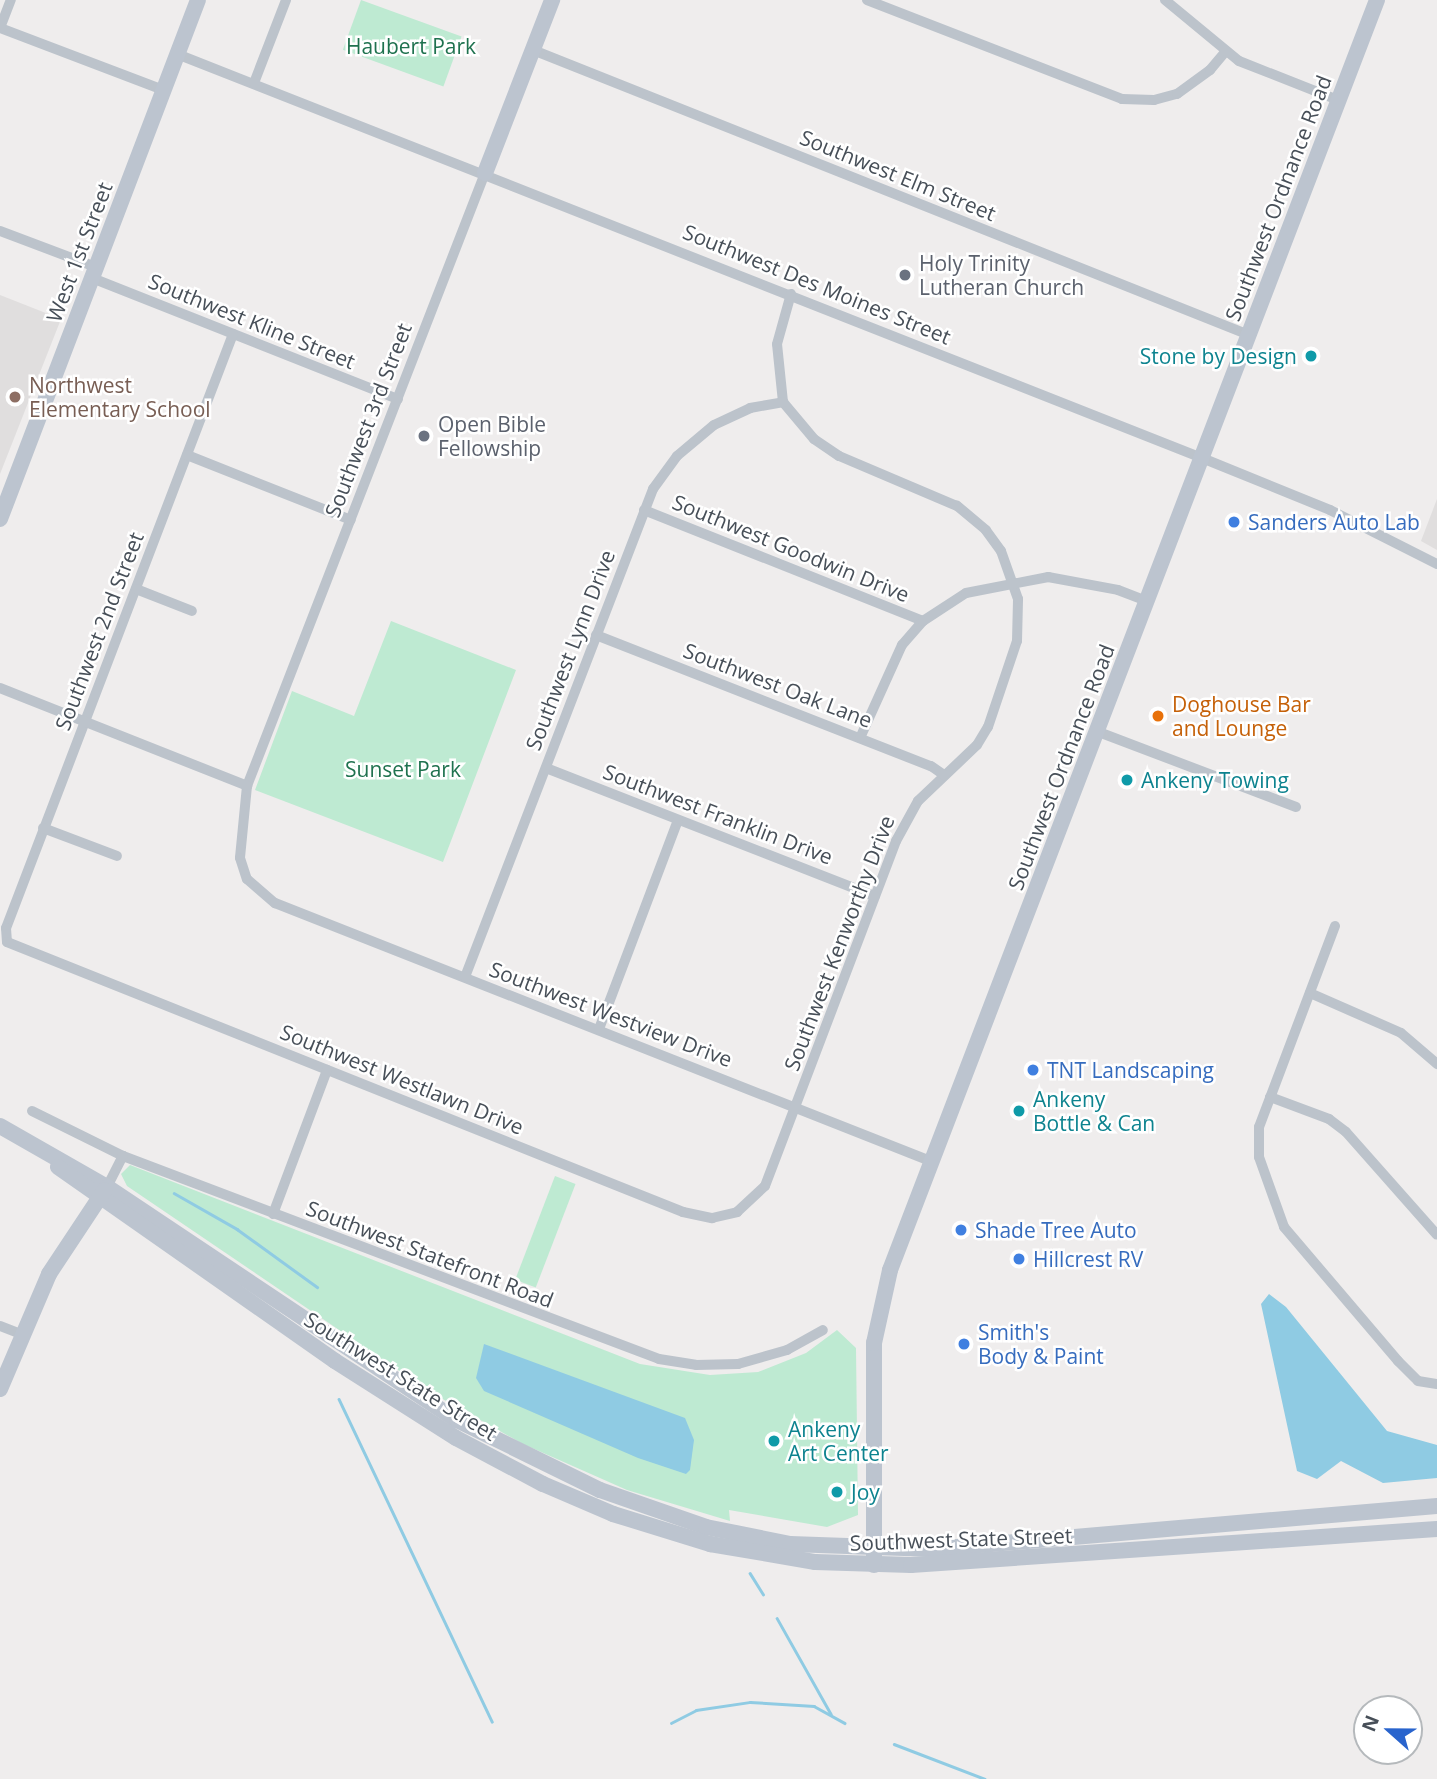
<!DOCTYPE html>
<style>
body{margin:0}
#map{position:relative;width:1437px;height:1779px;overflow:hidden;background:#efeded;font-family:"Open Sans",sans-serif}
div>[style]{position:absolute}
.education>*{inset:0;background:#e0dede}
.green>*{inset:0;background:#beead2;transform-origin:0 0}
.water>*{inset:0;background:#8fcbe3}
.stream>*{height:2.5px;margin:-1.25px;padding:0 1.25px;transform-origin:1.25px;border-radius:1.25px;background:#8fcbe3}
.street>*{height:10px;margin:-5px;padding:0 5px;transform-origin:5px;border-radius:5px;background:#bcc3cb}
.secondary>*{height:16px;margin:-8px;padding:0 8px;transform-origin:8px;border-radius:8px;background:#bcc4cf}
.dots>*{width:19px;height:19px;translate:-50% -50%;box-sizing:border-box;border:4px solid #fff;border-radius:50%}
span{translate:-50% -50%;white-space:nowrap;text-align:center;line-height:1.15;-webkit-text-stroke:5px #fff;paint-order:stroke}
.park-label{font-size:21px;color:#1f724f}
.street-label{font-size:21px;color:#474f58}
.worship-label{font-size:21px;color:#5b616d}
.left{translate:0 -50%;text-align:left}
.culture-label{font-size:21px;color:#0d838f}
.right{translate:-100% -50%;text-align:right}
.education-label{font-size:21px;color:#785e54}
.shop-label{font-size:21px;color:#366cbe}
.food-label{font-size:21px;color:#c56008}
.north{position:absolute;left:1353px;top:1695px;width:70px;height:70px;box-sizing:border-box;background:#fff;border:2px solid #b5b9bc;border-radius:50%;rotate:291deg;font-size:19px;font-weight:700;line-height:28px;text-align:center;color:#474f58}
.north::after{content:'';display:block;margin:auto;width:24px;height:32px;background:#2964cd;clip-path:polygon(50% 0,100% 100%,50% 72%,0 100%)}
</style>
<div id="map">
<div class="education">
<i style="clip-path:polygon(0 295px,61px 319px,0 474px)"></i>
<i style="clip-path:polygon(1437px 499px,1437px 550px,1421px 541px)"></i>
</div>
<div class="green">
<i style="left:361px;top:0;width:107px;height:53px;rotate:20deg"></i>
<i style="clip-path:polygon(391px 621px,516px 670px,443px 862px,255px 790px,292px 691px,354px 716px)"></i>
<i style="clip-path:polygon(130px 1165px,640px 1364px,710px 1375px,758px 1372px,806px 1353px,837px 1330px,856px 1348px,858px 1515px,827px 1527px,729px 1510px,730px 1521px,627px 1490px,523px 1444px,432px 1393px,127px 1186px,121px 1174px)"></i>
<i style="left:555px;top:1176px;width:22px;height:111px;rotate:21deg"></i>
</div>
<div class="water">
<i style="clip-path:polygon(1269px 1294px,1286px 1307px,1387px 1431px,1437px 1445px,1437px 1478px,1383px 1483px,1341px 1461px,1317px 1479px,1297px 1471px,1261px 1304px)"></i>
<i style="clip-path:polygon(484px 1344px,685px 1418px,694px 1440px,690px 1470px,686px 1474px,638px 1458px,484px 1391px,476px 1378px)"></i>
</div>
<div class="stream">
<i style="left:174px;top:1193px;width:73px;rotate:29.7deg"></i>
<i style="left:237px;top:1229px;width:99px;rotate:35.9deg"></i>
<i style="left:339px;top:1399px;width:357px;rotate:64.6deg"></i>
<i style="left:750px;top:1573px;width:25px;rotate:58deg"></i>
<i style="left:777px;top:1618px;width:110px;rotate:60.6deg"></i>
<i style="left:671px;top:1723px;width:28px;rotate:-27deg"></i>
<i style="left:696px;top:1710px;width:55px;rotate:-8.4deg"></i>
<i style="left:750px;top:1702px;width:64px;rotate:3.6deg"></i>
<i style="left:814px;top:1706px;width:35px;rotate:29deg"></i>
<i style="left:894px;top:1744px;width:97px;rotate:21deg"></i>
</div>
<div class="street">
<i style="left:867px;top:0;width:274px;rotate:21.2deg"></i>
<i style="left:1122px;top:99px;width:32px;rotate:2deg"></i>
<i style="left:1154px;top:100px;width:24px;rotate:-15deg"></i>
<i style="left:1177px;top:94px;width:41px;rotate:-36deg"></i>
<i style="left:1210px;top:70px;width:23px;rotate:-50deg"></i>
<i style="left:1165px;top:0;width:96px;rotate:39.5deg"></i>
<i style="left:1239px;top:61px;width:106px;rotate:21.5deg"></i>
<i style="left:0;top:28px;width:174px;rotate:20.8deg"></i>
<i style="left:0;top:28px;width:30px;rotate:-69deg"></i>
<i style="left:533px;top:50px;width:771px;rotate:21.7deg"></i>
<i style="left:177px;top:54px;width:1102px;rotate:21.51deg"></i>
<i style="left:1202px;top:458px;width:138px;rotate:22.1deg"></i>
<i style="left:1330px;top:510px;width:120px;rotate:26.8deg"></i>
<i style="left:254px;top:83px;width:89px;rotate:-68.9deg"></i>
<i style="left:485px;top:173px;width:658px;rotate:111.22deg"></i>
<i style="left:247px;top:786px;width:72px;rotate:95.6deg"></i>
<i style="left:240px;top:858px;width:22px;rotate:72deg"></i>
<i style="left:247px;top:879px;width:37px;rotate:41deg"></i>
<i style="left:275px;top:903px;width:707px;rotate:21.49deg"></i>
<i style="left:0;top:231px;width:103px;rotate:20.6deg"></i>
<i style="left:92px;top:278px;width:329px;rotate:21.6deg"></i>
<i style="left:233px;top:334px;width:636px;rotate:110.91deg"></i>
<i style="left:6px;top:928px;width:14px;rotate:86deg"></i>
<i style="left:7px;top:942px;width:728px;rotate:21.77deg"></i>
<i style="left:683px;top:1212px;width:30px;rotate:12deg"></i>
<i style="left:712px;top:1218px;width:26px;rotate:-13deg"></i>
<i style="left:737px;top:1212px;width:38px;rotate:-43deg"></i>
<i style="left:765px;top:1186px;width:369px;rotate:-69.2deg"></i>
<i style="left:896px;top:841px;width:46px;rotate:-61.2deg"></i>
<i style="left:918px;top:801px;width:81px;rotate:-43.5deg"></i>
<i style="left:977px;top:745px;width:21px;rotate:-59deg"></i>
<i style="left:988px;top:727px;width:91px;rotate:-71.4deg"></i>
<i style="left:1017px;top:641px;width:42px;rotate:-88.6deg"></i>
<i style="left:1018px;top:599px;width:51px;rotate:-109.5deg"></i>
<i style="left:1001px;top:551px;width:26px;rotate:-126deg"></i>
<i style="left:986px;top:530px;width:38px;rotate:-140deg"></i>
<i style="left:957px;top:506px;width:128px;rotate:-157deg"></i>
<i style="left:839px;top:456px;width:30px;rotate:-146deg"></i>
<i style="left:814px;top:439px;width:48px;rotate:-130deg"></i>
<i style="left:783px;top:402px;width:58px;rotate:-95.9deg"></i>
<i style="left:777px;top:344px;width:52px;rotate:-74.4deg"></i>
<i style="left:187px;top:455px;width:176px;rotate:21.6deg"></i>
<i style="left:644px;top:510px;width:300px;rotate:21.7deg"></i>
<i style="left:136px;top:589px;width:60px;rotate:21.4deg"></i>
<i style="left:596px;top:635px;width:360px;rotate:21.4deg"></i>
<i style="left:931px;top:766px;width:16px;rotate:35deg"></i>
<i style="left:0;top:688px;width:266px;rotate:21.6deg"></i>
<i style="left:1096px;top:731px;width:214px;rotate:20.8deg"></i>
<i style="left:860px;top:738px;width:102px;rotate:-65.7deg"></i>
<i style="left:902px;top:645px;width:32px;rotate:-49deg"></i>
<i style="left:923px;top:621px;width:51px;rotate:-33.1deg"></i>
<i style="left:966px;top:593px;width:84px;rotate:-11deg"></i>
<i style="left:1048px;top:577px;width:71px;rotate:10.5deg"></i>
<i style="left:1118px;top:590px;width:31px;rotate:21deg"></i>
<i style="left:546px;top:768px;width:353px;rotate:21.3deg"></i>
<i style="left:43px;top:828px;width:79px;rotate:20.7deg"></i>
<i style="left:1335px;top:926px;width:215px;rotate:110.7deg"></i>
<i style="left:1259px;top:1127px;width:30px;rotate:90deg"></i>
<i style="left:1259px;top:1157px;width:74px;rotate:70.3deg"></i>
<i style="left:1284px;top:1227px;width:176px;rotate:49.6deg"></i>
<i style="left:1398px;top:1361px;width:28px;rotate:45deg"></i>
<i style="left:1418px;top:1381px;width:19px;rotate:9deg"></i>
<i style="left:465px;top:977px;width:523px;rotate:-68.93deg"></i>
<i style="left:653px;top:489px;width:41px;rotate:-54deg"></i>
<i style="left:677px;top:456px;width:48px;rotate:-40deg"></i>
<i style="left:714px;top:425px;width:40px;rotate:-25deg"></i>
<i style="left:750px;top:408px;width:34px;rotate:-10deg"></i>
<i style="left:1310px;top:993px;width:99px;rotate:23.7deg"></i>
<i style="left:1401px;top:1033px;width:48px;rotate:40.7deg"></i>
<i style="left:599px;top:1029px;width:223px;rotate:-69.3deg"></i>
<i style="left:1270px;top:1097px;width:63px;rotate:20.4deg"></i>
<i style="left:1329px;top:1119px;width:21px;rotate:37deg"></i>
<i style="left:1346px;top:1132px;width:137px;rotate:48.5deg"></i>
<i style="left:32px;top:1111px;width:102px;rotate:26.3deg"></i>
<i style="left:123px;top:1156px;width:573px;rotate:20.74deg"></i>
<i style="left:659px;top:1359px;width:37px;rotate:9deg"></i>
<i style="left:696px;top:1365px;width:42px;rotate:-1.4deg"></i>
<i style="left:738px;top:1364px;width:51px;rotate:-15.9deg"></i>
<i style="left:787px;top:1350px;width:41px;rotate:-29.1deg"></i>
<i style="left:107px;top:1187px;width:35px;rotate:-63deg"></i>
<i style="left:273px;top:1214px;width:154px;rotate:-69.4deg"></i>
<i style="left:0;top:1326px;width:22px;rotate:21deg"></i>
</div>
<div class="secondary">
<i style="left:485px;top:173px;width:186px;rotate:-68.8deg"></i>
<i style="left:0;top:519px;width:555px;rotate:-69.12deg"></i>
<i style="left:0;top:1126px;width:123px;rotate:29.7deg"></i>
<i style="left:107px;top:1187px;width:420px;rotate:33.7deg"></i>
<i style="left:457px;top:1420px;width:159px;rotate:26.1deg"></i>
<i style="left:600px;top:1490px;width:112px;rotate:19.2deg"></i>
<i style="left:706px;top:1527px;width:86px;rotate:11.4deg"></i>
<i style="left:790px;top:1544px;width:143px;rotate:2deg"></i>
<i style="left:933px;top:1549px;width:506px;rotate:-4.88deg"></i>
<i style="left:58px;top:1167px;width:338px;rotate:35deg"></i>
<i style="left:335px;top:1361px;width:143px;rotate:32.5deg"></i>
<i style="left:456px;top:1438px;width:98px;rotate:27.9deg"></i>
<i style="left:543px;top:1484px;width:76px;rotate:23.2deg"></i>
<i style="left:613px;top:1514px;width:102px;rotate:17.2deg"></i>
<i style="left:710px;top:1544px;width:107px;rotate:9.7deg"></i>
<i style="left:815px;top:1562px;width:96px;rotate:1.8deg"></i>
<i style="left:911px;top:1565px;width:527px;rotate:-3.92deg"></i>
<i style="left:0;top:1389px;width:125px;rotate:-66.9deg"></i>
<i style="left:49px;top:1274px;width:100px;rotate:-56.5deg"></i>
<i style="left:874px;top:1565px;width:222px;rotate:-90deg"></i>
<i style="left:874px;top:1343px;width:75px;rotate:-77.6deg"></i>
<i style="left:890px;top:1270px;width:1360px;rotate:-69.02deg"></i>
</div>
<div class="dots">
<i style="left:905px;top:275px;background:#6b7280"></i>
<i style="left:1311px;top:356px;background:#0f9aa8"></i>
<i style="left:15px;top:397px;background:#8d6e63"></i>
<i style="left:424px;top:436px;background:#6b7280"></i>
<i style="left:1234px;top:522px;background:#3f7fe0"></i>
<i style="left:1158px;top:716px;background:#e8710a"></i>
<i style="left:1127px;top:780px;background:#0f9aa8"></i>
<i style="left:1033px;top:1070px;background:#3f7fe0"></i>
<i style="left:1019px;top:1111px;background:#0f9aa8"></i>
<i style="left:961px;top:1230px;background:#3f7fe0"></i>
<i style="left:1019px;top:1259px;background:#3f7fe0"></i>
<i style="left:964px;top:1344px;background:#3f7fe0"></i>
<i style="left:774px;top:1441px;background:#0f9aa8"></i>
<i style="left:837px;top:1492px;background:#0f9aa8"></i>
</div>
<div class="park-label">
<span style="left:411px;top:46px">Haubert Park</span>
<span style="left:403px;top:769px">Sunset Park</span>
</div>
<div class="street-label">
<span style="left:898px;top:175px;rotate:22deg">Southwest Elm Street</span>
<span style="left:1278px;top:198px;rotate:-69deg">Southwest Ordnance Road</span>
<span style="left:79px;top:252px;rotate:-69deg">West 1st Street</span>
<span style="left:817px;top:284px;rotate:22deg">Southwest Des Moines Street</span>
<span style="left:252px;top:321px;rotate:22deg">Southwest Kline Street</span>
<span style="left:368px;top:420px;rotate:-69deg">Southwest 3rd Street</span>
<span style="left:791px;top:548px;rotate:22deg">Southwest Goodwin Drive</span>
<span style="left:99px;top:631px;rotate:-69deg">Southwest 2nd Street</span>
<span style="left:570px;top:650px;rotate:-69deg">Southwest Lynn Drive</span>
<span style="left:778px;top:685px;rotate:21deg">Southwest Oak Lane</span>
<span style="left:1061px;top:767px;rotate:-69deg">Southwest Ordnance Road</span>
<span style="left:718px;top:814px;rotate:21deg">Southwest Franklin Drive</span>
<span style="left:839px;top:943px;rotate:-69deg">Southwest Kenworthy Drive</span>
<span style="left:611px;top:1014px;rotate:21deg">Southwest Westview Drive</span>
<span style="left:402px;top:1079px;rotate:22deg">Southwest Westlawn Drive</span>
<span style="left:430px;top:1254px;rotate:21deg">Southwest Statefront Road</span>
<span style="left:401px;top:1376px;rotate:32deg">Southwest State Street</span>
<span style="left:961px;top:1539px;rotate:-2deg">Southwest State Street</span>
</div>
<div class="worship-label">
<span class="left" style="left:919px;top:275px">Holy Trinity<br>Lutheran Church</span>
<span class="left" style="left:438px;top:436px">Open Bible<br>Fellowship</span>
</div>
<div class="culture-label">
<span class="right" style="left:1297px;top:356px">Stone by Design</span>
<span class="left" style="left:1141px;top:780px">Ankeny Towing</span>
<span class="left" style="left:1033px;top:1111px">Ankeny<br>Bottle &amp; Can</span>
<span class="left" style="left:788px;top:1441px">Ankeny<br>Art Center</span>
<span class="left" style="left:851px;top:1492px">Joy</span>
</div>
<div class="education-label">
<span class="left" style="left:29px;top:397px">Northwest<br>Elementary School</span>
</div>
<div class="shop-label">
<span class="left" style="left:1248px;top:522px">Sanders Auto Lab</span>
<span class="left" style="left:1047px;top:1070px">TNT Landscaping</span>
<span class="left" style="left:975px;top:1230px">Shade Tree Auto</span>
<span class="left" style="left:1033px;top:1259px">Hillcrest RV</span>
<span class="left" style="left:978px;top:1344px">Smith's<br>Body &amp; Paint</span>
</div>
<div class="food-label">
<span class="left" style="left:1172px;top:716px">Doghouse Bar<br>and Lounge</span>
</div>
<div class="north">N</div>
</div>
